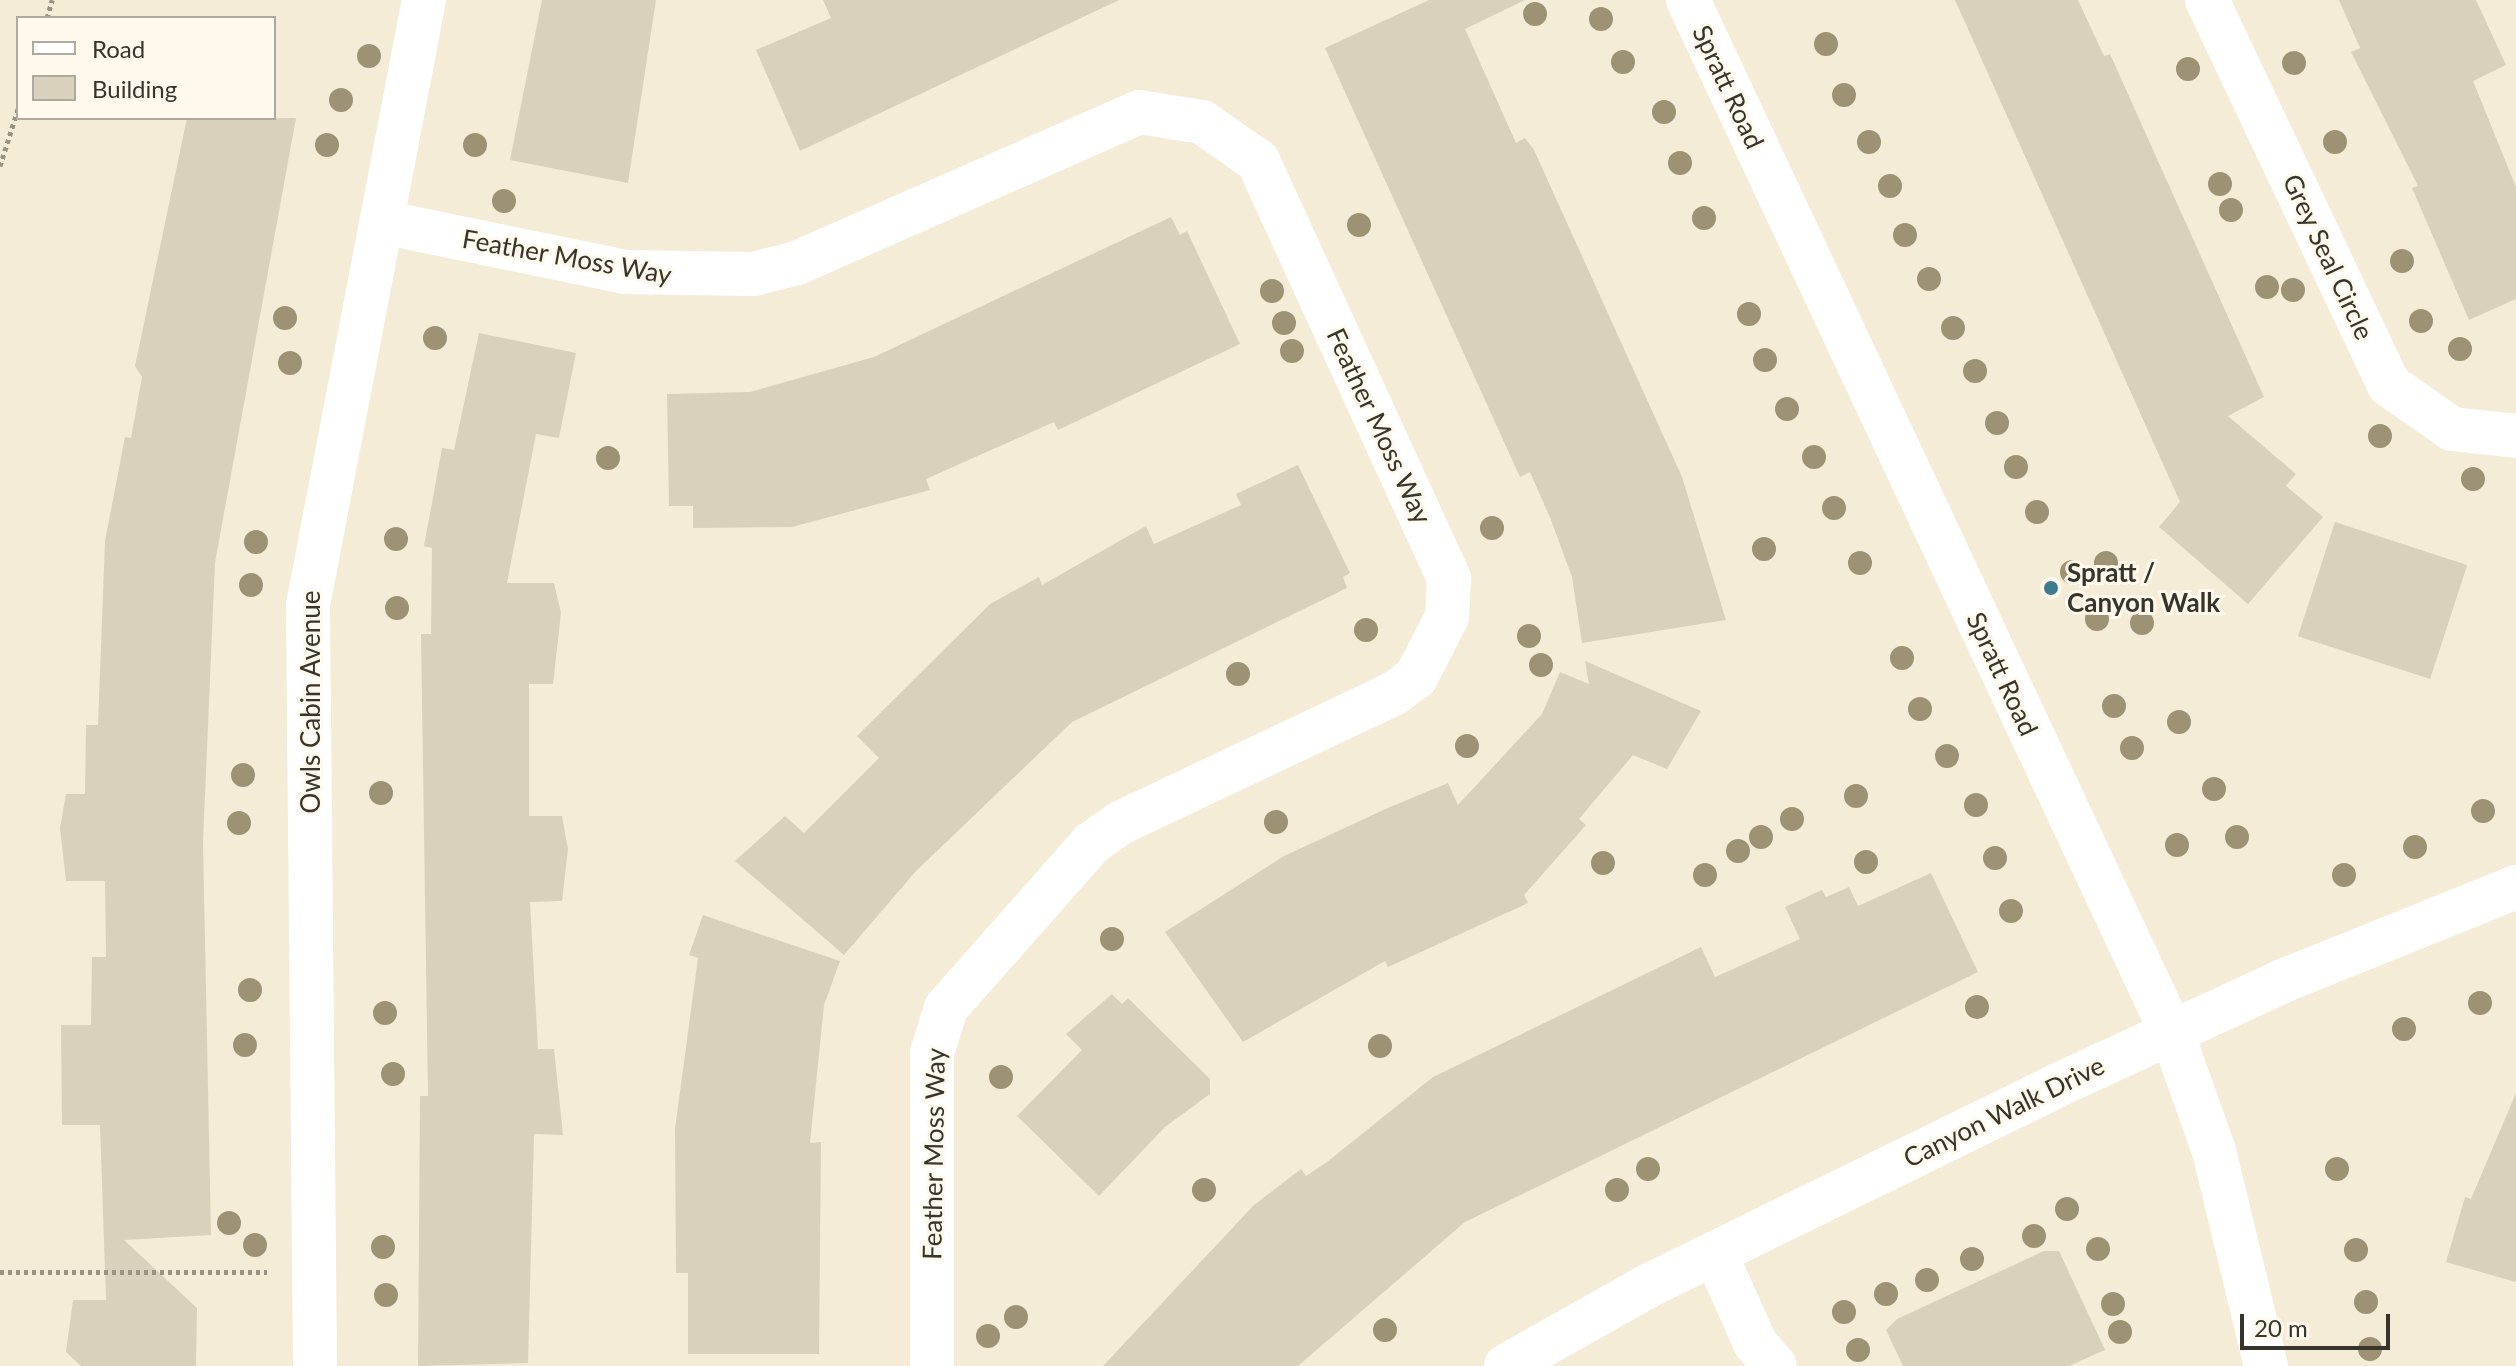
<!DOCTYPE html>
<style>
body{margin:0}
#map{position:relative;width:2516px;height:1366px;overflow:hidden;background:#f4ecd6;font-family:Lato,sans-serif}
div>[style]{position:absolute}
.building>*{inset:0;background:#d9d1bc;transform-origin:0 0}
.path>*{height:5px;margin-top:-2.5px;transform-origin:0;background:repeating-linear-gradient(90deg,#989383 0 4px,transparent 0 8px)}
.minor>*{height:44px;margin:-22px;padding:0 22px;transform-origin:22px;border-radius:22px;background:#fff}
.trees>*{width:24px;height:24px;margin:-12px;border-radius:50%;background:#9e9274}
.dots>*{width:22px;height:22px;translate:-50% -50%;box-sizing:border-box;border:4px solid #fef9ec;border-radius:50%}
span{translate:-50% -50%;white-space:nowrap;text-align:center;line-height:1.15;-webkit-text-stroke:6px #fef9ec;paint-order:stroke}
.street-label{font-size:26px;color:#37342b}
.poi-label{font-size:26px;color:#37342b;font-weight:700}
.left{translate:0 -50%;text-align:left}
.legend{position:absolute;left:16px;top:16px;width:260px;height:104px;box-sizing:border-box;background:#fef9ec;border:2px solid #aeaa9f;margin:0;padding:10px 14px;list-style:none;font-size:24px;color:#37342b}
.legend li{display:flex;align-items:center;gap:16px;height:40px}
.legend b{width:40px;border:2px solid #aeaa9f}
.scale{position:absolute;left:2240px;top:1314px;width:150px;height:36px;box-sizing:border-box;border:4px solid #37342b;border-top:0;padding-left:10px;font-size:24px;line-height:28px;white-space:nowrap;color:#37342b;-webkit-text-stroke:6px #fef9ec;paint-order:stroke}
</style>
<div id="map">
<div class="building">
<i style="clip-path:polygon(542px 0,656px 0,628px 183px,510px 160px)"></i>
<i style="clip-path:polygon(823px 0,1119px 0,800px 151px,756px 50px,831px 18px)"></i>
<i style="clip-path:polygon(1429px 0,1525px 0,1465px 29px,1516px 143px,1525px 138px,1534px 150px,1682px 477px,1726px 620px,1582px 643px,1572px 577px,1551px 520px,1530px 472px,1520px 477px,1325px 48px)"></i>
<i style="clip-path:polygon(1955px 0,2078px 0,2104px 56px,2110px 54px,2264px 397px,2228px 416px,2296px 474px,2286px 486px,2323px 517px,2248px 604px,2159px 527px,2180px 502px)"></i>
<i style="clip-path:polygon(2339px 0,2476px 0,2506px 65px,2473px 81px,2516px 187px,2516px 299px,2469px 320px,2412px 188px,2418px 186px,2351px 52px,2360px 48px)"></i>
<i style="clip-path:polygon(187px 118px,296px 118px,215px 563px,203px 842px,211px 1235px,124px 1240px,197px 1308px,196px 1366px,81px 1366px,66px 1352px,73px 1300px,106px 1300px,100px 1125px,62px 1125px,61px 1025px,91px 1025px,92px 957px,106px 957px,105px 881px,66px 881px,60px 828px,66px 794px,85px 794px,86px 725px,98px 725px,105px 541px,125px 437px,131px 438px,142px 377px,135px 366px)"></i>
<i style="clip-path:polygon(1171px 217px,1180px 235px,1187px 231px,1240px 344px,1058px 430px,1054px 422px,926px 479px,930px 490px,792px 527px,693px 528px,693px 506px,669px 506px,667px 394px,750px 392px,874px 357px)"></i>
<i style="clip-path:polygon(479px 333px,576px 353px,559px 438px,536px 434px,507px 583px,554px 583px,561px 613px,553px 684px,529px 684px,529px 816px,562px 816px,568px 849px,562px 901px,530px 902px,538px 1049px,554px 1049px,563px 1135px,534px 1134px,528px 1363px,418px 1366px,420px 1096px,428px 1096px,421px 634px,431px 634px,432px 548px,424px 546px,442px 448px,454px 450px)"></i>
<i style="clip-path:polygon(1298px 465px,1350px 573px,1343px 577px,1347px 588px,1072px 722px,916px 871px,844px 955px,735px 861px,785px 816px,804px 833px,879px 758px,857px 736px,990px 604px,1039px 577px,1042px 585px,1146px 526px,1154px 544px,1241px 505px,1236px 494px)"></i>
<i style="left:2335px;top:522px;width:139px;height:120px;rotate:18deg"></i>
<i style="clip-path:polygon(1585px 661px,1701px 711px,1667px 769px,1633px 755px,1579px 819px,1586px 825px,1524px 895px,1528px 903px,1388px 967px,1385px 961px,1243px 1042px,1165px 932px,1284px 856px,1390px 807px,1448px 783px,1458px 805px,1542px 714px,1560px 672px,1589px 684px)"></i>
<i style="clip-path:polygon(1931px 873px,1978px 972px,1465px 1222px,1298px 1366px,1103px 1366px,1254px 1205px,1301px 1169px,1306px 1176px,1327px 1162px,1433px 1077px,1701px 947px,1715px 977px,1800px 939px,1785px 907px,1822px 890px,1826px 897px,1849px 887px,1858px 906px)"></i>
<i style="clip-path:polygon(703px 915px,840px 961px,824px 1005px,810px 1143px,821px 1142px,819px 1354px,688px 1354px,688px 1273px,676px 1273px,675px 1129px,698px 958px,689px 955px)"></i>
<i style="clip-path:polygon(1112px 994px,1122px 1004px,1128px 998px,1210px 1079px,1210px 1094px,1165px 1127px,1099px 1196px,1017px 1116px,1082px 1050px,1066px 1034px)"></i>
<i style="clip-path:polygon(2516px 1093px,2516px 1282px,2446px 1262px,2465px 1197px,2471px 1199px)"></i>
<i style="clip-path:polygon(2044px 1251px,2059px 1251px,2105px 1350px,2069px 1366px,1903px 1366px,1886px 1330px,1897px 1319px)"></i>
</div>
<div class="path">
<i style="left:47px;top:18px;width:19px;rotate:-74deg"></i>
<i style="left:0;top:166px;width:60px;rotate:-72.5deg"></i>
<i style="left:0;top:1272px;width:267px"></i>
</div>
<div class="minor">
<i style="left:1688px;top:0;width:1141px;rotate:64.9deg"></i>
<i style="left:2172px;top:1033px;width:125px;rotate:70.4deg"></i>
<i style="left:2214px;top:1151px;width:221px;rotate:76.4deg"></i>
<i style="left:2207px;top:0;width:426px;rotate:64.7deg"></i>
<i style="left:2389px;top:385px;width:77px;rotate:34.9deg"></i>
<i style="left:2452px;top:429px;width:64px;rotate:6.2deg"></i>
<i style="left:382px;top:222px;width:248px;rotate:11.6deg"></i>
<i style="left:625px;top:272px;width:128px;rotate:0.9deg"></i>
<i style="left:753px;top:274px;width:45px;rotate:-14deg"></i>
<i style="left:797px;top:263px;width:374px;rotate:-23.8deg"></i>
<i style="left:1139px;top:112px;width:64px;rotate:9deg"></i>
<i style="left:1202px;top:122px;width:68px;rotate:34.9deg"></i>
<i style="left:1258px;top:161px;width:460px;rotate:65.4deg"></i>
<i style="left:1449px;top:579px;width:38px;rotate:93deg"></i>
<i style="left:1447px;top:617px;width:68px;rotate:117.3deg"></i>
<i style="left:1416px;top:677px;width:26px;rotate:143deg"></i>
<i style="left:1395px;top:693px;width:302px;rotate:154.7deg"></i>
<i style="left:1122px;top:822px;width:38px;rotate:145deg"></i>
<i style="left:1091px;top:844px;width:219px;rotate:131.5deg"></i>
<i style="left:946px;top:1008px;width:47px;rotate:107.3deg"></i>
<i style="left:932px;top:1053px;width:313px;rotate:90deg"></i>
<i style="left:1715px;top:1253px;width:98px;rotate:66deg"></i>
<i style="left:1755px;top:1343px;width:30px;rotate:49deg"></i>
<i style="left:315px;top:1366px;width:761px;rotate:-90.53deg"></i>
<i style="left:308px;top:605px;width:616px;rotate:-79.15deg"></i>
<i style="left:1506px;top:1366px;width:161px;rotate:-29.4deg"></i>
<i style="left:1646px;top:1287px;width:459px;rotate:-26.1deg"></i>
<i style="left:2058px;top:1085px;width:255px;rotate:-24.8deg"></i>
<i style="left:2290px;top:978px;width:244px;rotate:-21.9deg"></i>
</div>
<div class="trees">
<i style="left:1535px;top:14px"></i>
<i style="left:1601px;top:19px"></i>
<i style="left:1826px;top:44px"></i>
<i style="left:369px;top:56px"></i>
<i style="left:1623px;top:62px"></i>
<i style="left:2294px;top:63px"></i>
<i style="left:2188px;top:69px"></i>
<i style="left:1844px;top:95px"></i>
<i style="left:341px;top:100px"></i>
<i style="left:1664px;top:112px"></i>
<i style="left:1869px;top:142px"></i>
<i style="left:2335px;top:142px"></i>
<i style="left:327px;top:145px"></i>
<i style="left:475px;top:145px"></i>
<i style="left:1680px;top:163px"></i>
<i style="left:2220px;top:184px"></i>
<i style="left:1890px;top:186px"></i>
<i style="left:504px;top:201px"></i>
<i style="left:2231px;top:210px"></i>
<i style="left:1704px;top:218px"></i>
<i style="left:1359px;top:225px"></i>
<i style="left:1905px;top:235px"></i>
<i style="left:2402px;top:261px"></i>
<i style="left:1929px;top:279px"></i>
<i style="left:2267px;top:287px"></i>
<i style="left:2293px;top:290px"></i>
<i style="left:1272px;top:291px"></i>
<i style="left:1749px;top:314px"></i>
<i style="left:285px;top:318px"></i>
<i style="left:2421px;top:321px"></i>
<i style="left:1284px;top:323px"></i>
<i style="left:1953px;top:328px"></i>
<i style="left:435px;top:338px"></i>
<i style="left:2460px;top:349px"></i>
<i style="left:1292px;top:351px"></i>
<i style="left:1765px;top:360px"></i>
<i style="left:290px;top:363px"></i>
<i style="left:1975px;top:371px"></i>
<i style="left:1787px;top:409px"></i>
<i style="left:1997px;top:423px"></i>
<i style="left:2380px;top:436px"></i>
<i style="left:1814px;top:457px"></i>
<i style="left:608px;top:458px"></i>
<i style="left:2016px;top:467px"></i>
<i style="left:2473px;top:479px"></i>
<i style="left:1834px;top:508px"></i>
<i style="left:2037px;top:512px"></i>
<i style="left:1492px;top:528px"></i>
<i style="left:396px;top:539px"></i>
<i style="left:256px;top:542px"></i>
<i style="left:1764px;top:549px"></i>
<i style="left:1860px;top:563px"></i>
<i style="left:2106px;top:563px"></i>
<i style="left:2072px;top:572px"></i>
<i style="left:251px;top:585px"></i>
<i style="left:397px;top:608px"></i>
<i style="left:2097px;top:619px"></i>
<i style="left:2142px;top:623px"></i>
<i style="left:1366px;top:630px"></i>
<i style="left:1529px;top:636px"></i>
<i style="left:1902px;top:658px"></i>
<i style="left:1541px;top:665px"></i>
<i style="left:1238px;top:674px"></i>
<i style="left:2114px;top:706px"></i>
<i style="left:1920px;top:709px"></i>
<i style="left:2179px;top:722px"></i>
<i style="left:1467px;top:746px"></i>
<i style="left:2132px;top:748px"></i>
<i style="left:1947px;top:756px"></i>
<i style="left:243px;top:775px"></i>
<i style="left:2214px;top:789px"></i>
<i style="left:381px;top:793px"></i>
<i style="left:1856px;top:796px"></i>
<i style="left:1976px;top:805px"></i>
<i style="left:2483px;top:811px"></i>
<i style="left:1792px;top:819px"></i>
<i style="left:1276px;top:822px"></i>
<i style="left:239px;top:823px"></i>
<i style="left:1761px;top:837px"></i>
<i style="left:2237px;top:837px"></i>
<i style="left:2177px;top:845px"></i>
<i style="left:2415px;top:847px"></i>
<i style="left:1738px;top:851px"></i>
<i style="left:1995px;top:858px"></i>
<i style="left:1866px;top:862px"></i>
<i style="left:1603px;top:863px"></i>
<i style="left:1705px;top:875px"></i>
<i style="left:2344px;top:875px"></i>
<i style="left:2011px;top:911px"></i>
<i style="left:1112px;top:939px"></i>
<i style="left:250px;top:990px"></i>
<i style="left:2480px;top:1003px"></i>
<i style="left:1977px;top:1007px"></i>
<i style="left:385px;top:1013px"></i>
<i style="left:2404px;top:1029px"></i>
<i style="left:245px;top:1045px"></i>
<i style="left:1380px;top:1046px"></i>
<i style="left:393px;top:1074px"></i>
<i style="left:1001px;top:1077px"></i>
<i style="left:1648px;top:1169px"></i>
<i style="left:2337px;top:1169px"></i>
<i style="left:1204px;top:1190px"></i>
<i style="left:1617px;top:1190px"></i>
<i style="left:2067px;top:1209px"></i>
<i style="left:229px;top:1223px"></i>
<i style="left:2034px;top:1236px"></i>
<i style="left:255px;top:1245px"></i>
<i style="left:383px;top:1247px"></i>
<i style="left:2098px;top:1249px"></i>
<i style="left:2356px;top:1250px"></i>
<i style="left:1972px;top:1259px"></i>
<i style="left:1927px;top:1280px"></i>
<i style="left:1886px;top:1294px"></i>
<i style="left:386px;top:1295px"></i>
<i style="left:2366px;top:1302px"></i>
<i style="left:2113px;top:1304px"></i>
<i style="left:1844px;top:1312px"></i>
<i style="left:1016px;top:1317px"></i>
<i style="left:1385px;top:1330px"></i>
<i style="left:2120px;top:1332px"></i>
<i style="left:988px;top:1336px"></i>
<i style="left:2370px;top:1349px"></i>
<i style="left:1858px;top:1350px"></i>
</div>
<div class="dots">
<i style="left:2051px;top:588px;background:#3b7c8e"></i>
</div>
<div class="street-label">
<span style="left:1728px;top:87px;rotate:65deg">Spratt Road</span>
<span style="left:567px;top:257px;rotate:10deg">Feather Moss Way</span>
<span style="left:2328px;top:257px;rotate:65deg">Grey Seal Circle</span>
<span style="left:1379px;top:426px;rotate:65deg">Feather Moss Way</span>
<span style="left:2002px;top:674px;rotate:65deg">Spratt Road</span>
<span style="left:311px;top:702px;rotate:-90deg">Owls Cabin Avenue</span>
<span style="left:2004px;top:1112px;rotate:-26deg">Canyon Walk Drive</span>
<span style="left:934px;top:1154px;rotate:-89deg">Feather Moss Way</span>
</div>
<div class="poi-label">
<span class="left" style="left:2067px;top:588px">Spratt /<br>Canyon Walk</span>
</div>
<ul class="legend">
<li><b style="height:10px;background:#fff"></b>Road</li>
<li><b style="height:22px;background:#d9d1bc"></b>Building</li>
</ul>
<div class="scale">20 m</div>
</div>
